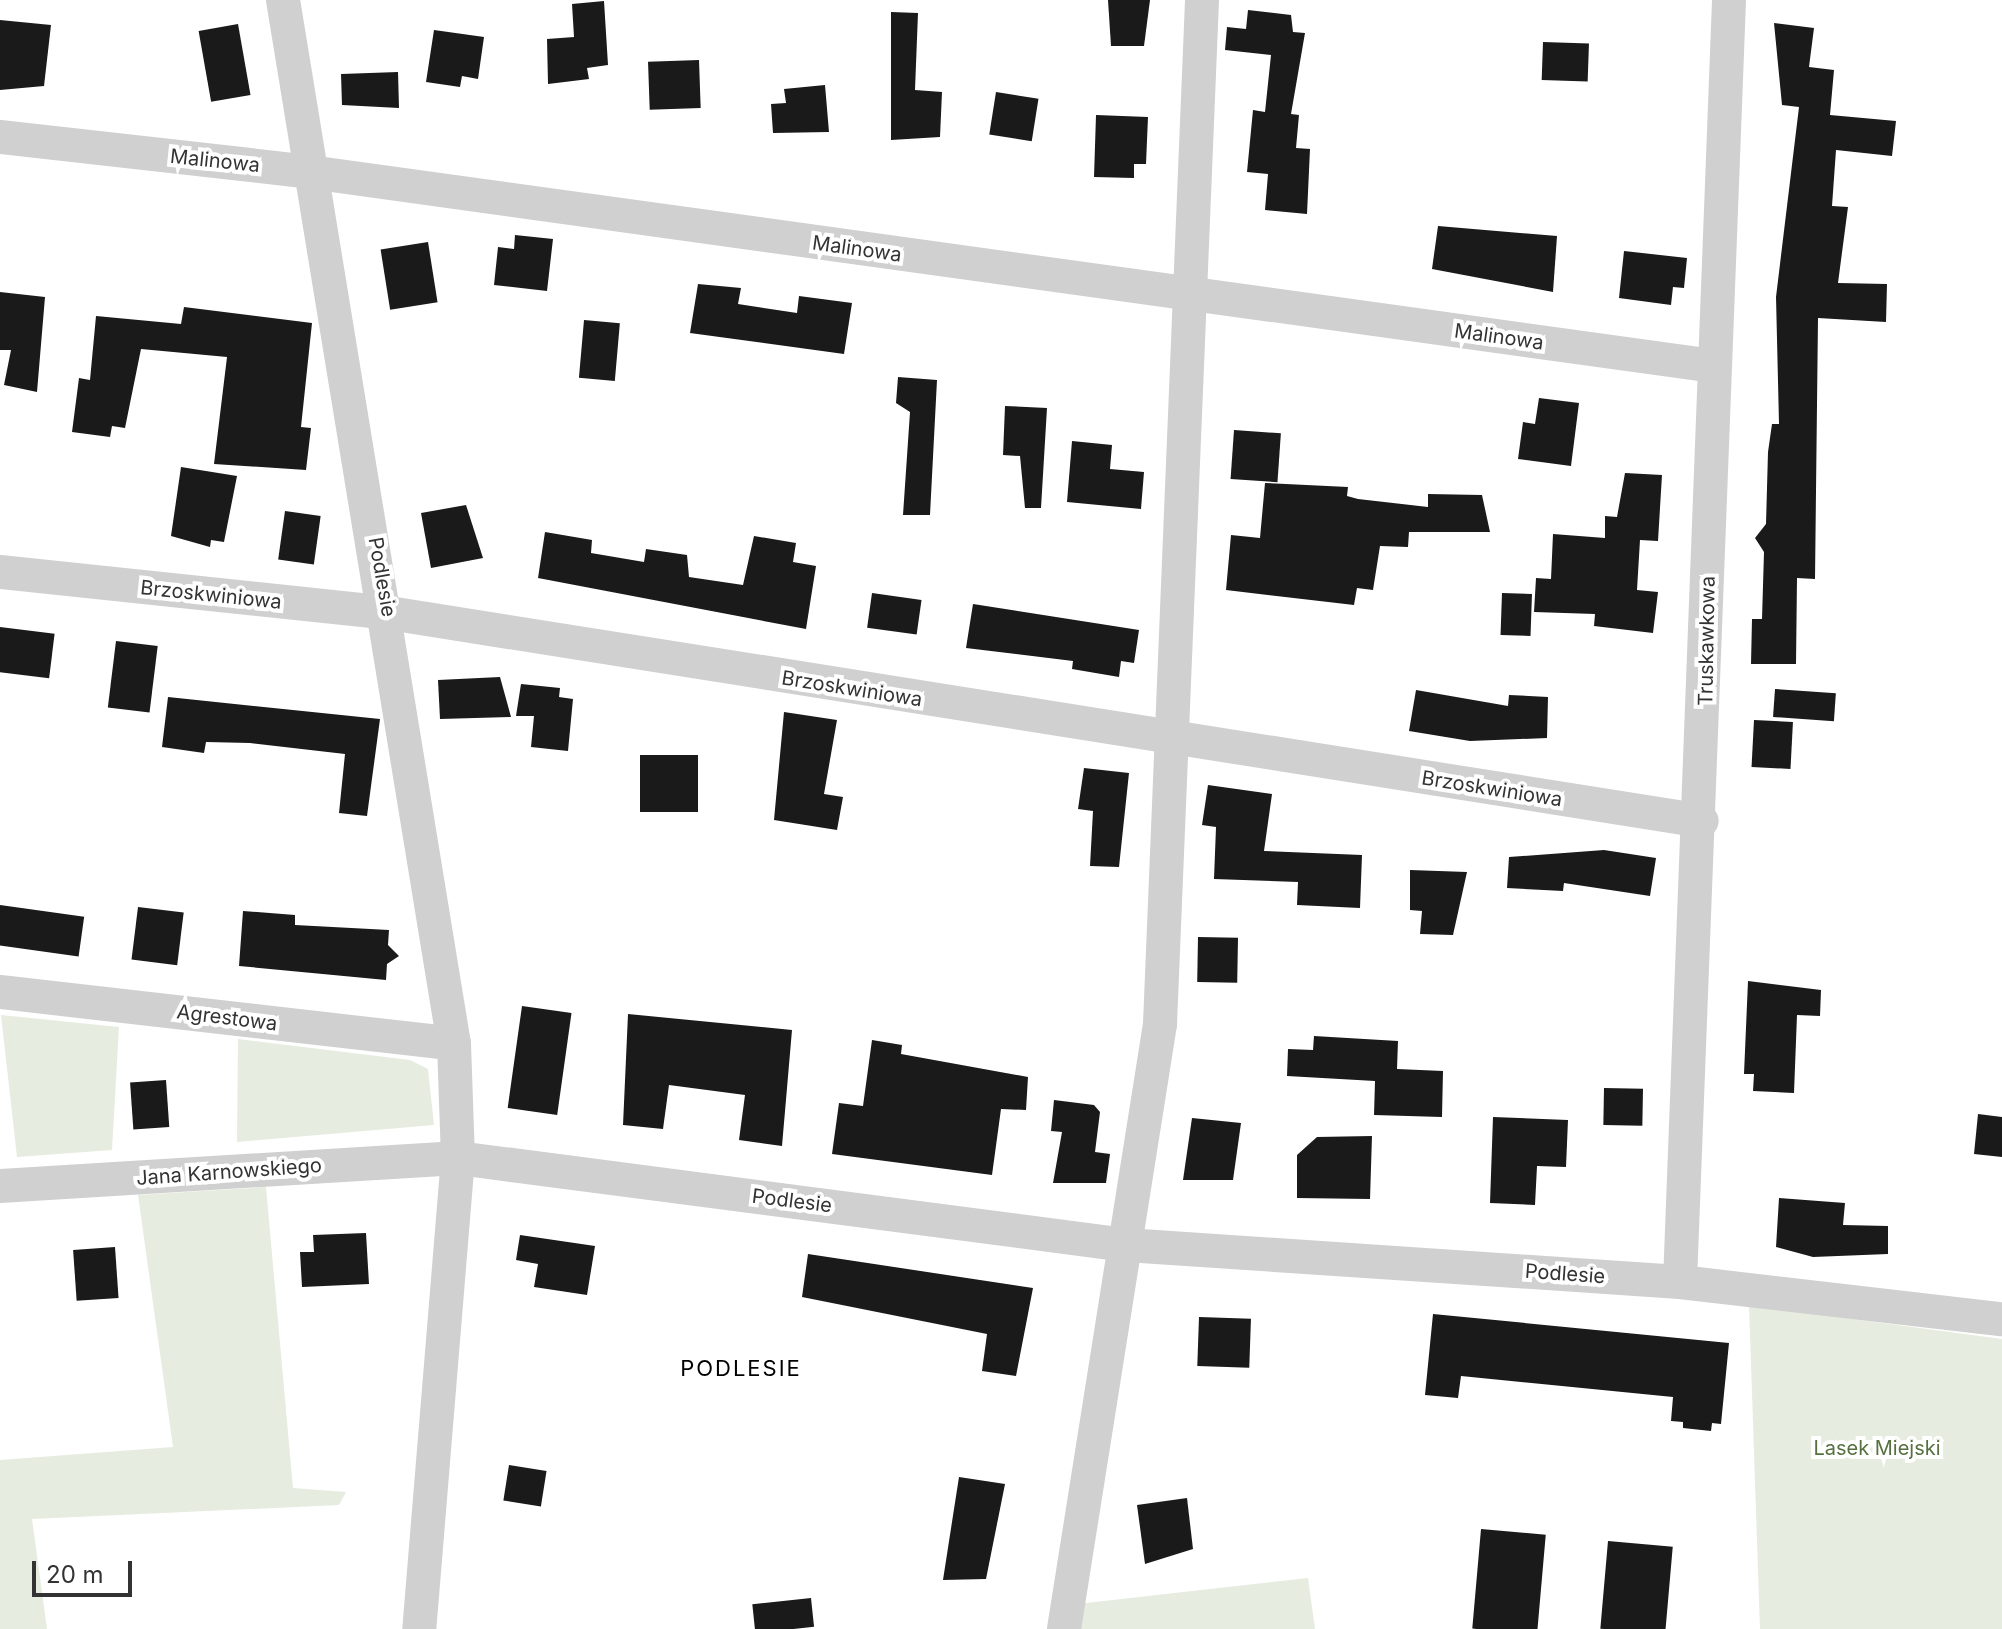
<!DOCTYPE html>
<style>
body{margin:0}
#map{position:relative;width:2002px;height:1629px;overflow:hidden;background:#fff;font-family:Inter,sans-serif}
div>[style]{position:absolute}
.green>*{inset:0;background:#e6ecdf}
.building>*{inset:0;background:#1a1a1a;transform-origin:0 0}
.minor>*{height:34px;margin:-17px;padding:0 17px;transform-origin:17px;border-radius:17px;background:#d0d0d0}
span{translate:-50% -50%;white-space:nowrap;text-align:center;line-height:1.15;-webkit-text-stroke:8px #fff;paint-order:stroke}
.street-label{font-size:20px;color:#333}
.park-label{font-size:20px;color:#56703f}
.neighbourhood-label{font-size:22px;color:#000;letter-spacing:2px}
.scale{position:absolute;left:32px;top:1561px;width:100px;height:36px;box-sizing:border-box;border:4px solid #333;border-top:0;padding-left:10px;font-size:24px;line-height:28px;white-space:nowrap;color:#333;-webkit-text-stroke:6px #fff;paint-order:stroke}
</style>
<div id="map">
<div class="green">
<i style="clip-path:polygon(1px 1015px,119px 1027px,112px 1150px,17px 1157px)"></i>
<i style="clip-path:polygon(238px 1039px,410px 1060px,428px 1069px,434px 1125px,237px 1142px)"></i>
<i style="clip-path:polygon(266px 1187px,293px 1488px,346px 1492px,339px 1505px,32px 1519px,47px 1629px,0 1629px,0 1460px,173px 1447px,138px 1195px)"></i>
<i style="clip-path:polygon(1749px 1305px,2002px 1339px,2002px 1629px,1760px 1629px)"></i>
<i style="clip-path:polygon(1308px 1578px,1315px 1629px,1074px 1629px,1077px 1604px)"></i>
</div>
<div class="building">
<i style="clip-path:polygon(1108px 0,1150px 0,1144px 46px,1111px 46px)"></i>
<i style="clip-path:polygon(604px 1px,608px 65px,587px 68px,589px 79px,548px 84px,547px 39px,574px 37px,572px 4px)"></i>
<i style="clip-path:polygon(1248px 10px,1291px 15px,1293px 32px,1305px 33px,1291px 114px,1299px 115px,1296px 148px,1310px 149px,1307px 214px,1265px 210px,1268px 174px,1247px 172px,1253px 110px,1265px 112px,1271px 55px,1225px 50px,1227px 27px,1246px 29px)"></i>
<i style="clip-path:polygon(891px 12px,918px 13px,915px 90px,942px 92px,940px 137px,891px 140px)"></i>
<i style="clip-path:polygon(0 20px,51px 25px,44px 86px,0 90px)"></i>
<i style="clip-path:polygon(1774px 23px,1814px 28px,1809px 67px,1834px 70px,1830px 115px,1896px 121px,1892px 156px,1836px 150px,1832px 206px,1848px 207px,1838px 283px,1887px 284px,1886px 322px,1818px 318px,1815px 579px,1797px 578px,1796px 664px,1751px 664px,1752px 619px,1762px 619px,1764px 552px,1755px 538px,1766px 524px,1768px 452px,1772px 424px,1779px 424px,1776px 297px,1799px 107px,1782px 105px)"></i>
<i style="left:238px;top:24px;width:72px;height:40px;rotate:80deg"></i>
<i style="clip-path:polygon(434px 30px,484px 37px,478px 79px,462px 76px,460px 87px,426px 82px)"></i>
<i style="left:1543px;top:42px;width:46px;height:38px;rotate:2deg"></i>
<i style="left:699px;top:60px;width:48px;height:51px;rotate:88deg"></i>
<i style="clip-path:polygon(398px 72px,399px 108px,342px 105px,341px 74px)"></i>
<i style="clip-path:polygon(825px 85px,829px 132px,773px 133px,771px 104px,786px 103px,784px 89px)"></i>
<i style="left:996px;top:92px;width:43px;height:43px;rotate:9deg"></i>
<i style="clip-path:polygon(1096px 115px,1148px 117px,1146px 164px,1134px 164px,1134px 178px,1094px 177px)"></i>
<i style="clip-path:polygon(1438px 226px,1557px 236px,1553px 292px,1432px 269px)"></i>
<i style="clip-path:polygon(515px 235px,553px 239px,547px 291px,494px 285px,498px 247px,514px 249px)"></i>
<i style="left:428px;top:242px;width:61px;height:48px;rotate:81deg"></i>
<i style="clip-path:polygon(1624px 251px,1687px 258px,1684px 288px,1673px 287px,1671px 305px,1619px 298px)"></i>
<i style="clip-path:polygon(698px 284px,741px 288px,738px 304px,797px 313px,799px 296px,852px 303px,844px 354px,690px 333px)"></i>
<i style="clip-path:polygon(0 292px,45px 297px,37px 392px,4px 385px,11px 350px,0 350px)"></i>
<i style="clip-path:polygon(184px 307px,312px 323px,301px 427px,311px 428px,306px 470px,214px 464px,227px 357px,141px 349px,125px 428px,112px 426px,110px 437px,72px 432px,79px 378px,90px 380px,96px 316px,181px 324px)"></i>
<i style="left:584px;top:320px;width:36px;height:58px;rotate:5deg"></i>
<i style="clip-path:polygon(898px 377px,937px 380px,930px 515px,903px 515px,910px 412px,896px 403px)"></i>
<i style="clip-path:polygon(1539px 398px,1579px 403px,1571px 466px,1518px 459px,1523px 422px,1535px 424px)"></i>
<i style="clip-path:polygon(1005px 406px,1047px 408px,1041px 508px,1025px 508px,1020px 456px,1003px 455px)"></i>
<i style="left:1234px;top:430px;width:47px;height:49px;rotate:4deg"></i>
<i style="clip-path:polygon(1072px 441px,1112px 445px,1110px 469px,1144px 472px,1141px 509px,1067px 502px)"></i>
<i style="clip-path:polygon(181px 467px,237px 476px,224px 542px,211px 540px,210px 547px,171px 536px)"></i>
<i style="clip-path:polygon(1625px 473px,1662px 475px,1658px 541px,1640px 540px,1637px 590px,1658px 592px,1653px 633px,1594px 626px,1595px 614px,1534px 612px,1536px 578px,1551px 579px,1553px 534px,1605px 538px,1605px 516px,1617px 517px)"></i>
<i style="clip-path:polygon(1265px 483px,1348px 487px,1347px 496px,1358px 499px,1428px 507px,1428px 494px,1482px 495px,1490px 532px,1409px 532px,1408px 547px,1380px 546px,1373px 590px,1357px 588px,1354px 605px,1226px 590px,1231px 535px,1260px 538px)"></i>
<i style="clip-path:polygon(466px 505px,483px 558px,431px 568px,421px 513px)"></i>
<i style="left:285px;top:511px;width:36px;height:49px;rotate:8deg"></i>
<i style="clip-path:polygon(545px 532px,592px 540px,591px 553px,644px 562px,646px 549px,687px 555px,689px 577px,743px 585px,754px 536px,796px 543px,793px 562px,816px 566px,806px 629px,538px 578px)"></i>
<i style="left:872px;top:593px;width:50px;height:35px;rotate:8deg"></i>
<i style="left:1502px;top:593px;width:30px;height:42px;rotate:2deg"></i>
<i style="clip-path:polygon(973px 604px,1139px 630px,1134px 663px,1121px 661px,1119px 677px,1072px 669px,1073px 661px,966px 648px)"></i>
<i style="left:0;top:627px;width:55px;height:45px;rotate:7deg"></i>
<i style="left:116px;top:641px;width:42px;height:67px;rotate:7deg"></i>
<i style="clip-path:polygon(500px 677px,511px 717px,440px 719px,438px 680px)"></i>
<i style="clip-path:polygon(521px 684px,560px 688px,559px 697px,573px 699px,568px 751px,531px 747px,534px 716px,516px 716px)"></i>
<i style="left:1775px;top:689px;width:61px;height:28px;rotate:4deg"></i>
<i style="clip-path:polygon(1416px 690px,1508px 706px,1509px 695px,1548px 697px,1547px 738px,1470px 741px,1409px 731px)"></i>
<i style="clip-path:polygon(168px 697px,380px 719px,367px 816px,339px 813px,345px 754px,250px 743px,206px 742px,204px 753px,162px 747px)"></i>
<i style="clip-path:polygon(784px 712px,837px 720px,824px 794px,843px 797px,837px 830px,774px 820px)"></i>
<i style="left:1754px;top:720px;width:39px;height:47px;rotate:3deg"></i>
<i style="left:640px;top:755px;width:58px;height:57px"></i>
<i style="clip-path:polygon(1084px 768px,1129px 773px,1119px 867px,1090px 866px,1093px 811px,1078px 809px)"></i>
<i style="clip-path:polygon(1208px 785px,1272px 794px,1264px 851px,1362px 855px,1360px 908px,1297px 905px,1298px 882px,1214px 879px,1216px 827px,1202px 825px)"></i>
<i style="clip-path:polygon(1604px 850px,1656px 858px,1650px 896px,1564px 883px,1563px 891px,1507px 888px,1509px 857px)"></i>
<i style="clip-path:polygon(1410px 870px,1467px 872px,1453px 935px,1420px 934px,1422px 911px,1410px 910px)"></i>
<i style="left:0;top:905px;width:85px;height:40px;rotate:8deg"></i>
<i style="left:138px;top:907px;width:46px;height:53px;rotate:7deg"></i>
<i style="clip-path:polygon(243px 911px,295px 915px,295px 925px,389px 930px,388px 945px,399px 956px,387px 964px,386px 980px,239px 966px)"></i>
<i style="left:1198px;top:937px;width:40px;height:45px;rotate:1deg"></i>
<i style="clip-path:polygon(1748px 981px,1821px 990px,1820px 1016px,1797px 1015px,1794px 1093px,1753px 1091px,1754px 1074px,1744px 1074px)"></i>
<i style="left:522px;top:1006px;width:50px;height:103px;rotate:8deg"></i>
<i style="clip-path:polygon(628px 1014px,792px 1030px,782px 1146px,739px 1140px,745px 1095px,669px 1085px,663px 1129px,623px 1125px)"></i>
<i style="clip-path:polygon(1314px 1036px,1398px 1041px,1397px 1069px,1443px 1071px,1442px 1117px,1374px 1115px,1375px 1081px,1287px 1076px,1288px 1049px,1313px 1050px)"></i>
<i style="clip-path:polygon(872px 1040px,902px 1045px,901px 1054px,1028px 1077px,1026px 1110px,1001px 1109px,992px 1175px,832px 1154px,839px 1103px,863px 1106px)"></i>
<i style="left:166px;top:1080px;width:47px;height:36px;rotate:86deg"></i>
<i style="left:1604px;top:1088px;width:39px;height:37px;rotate:1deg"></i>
<i style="clip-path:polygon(1054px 1100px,1094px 1105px,1100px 1112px,1095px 1152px,1110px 1154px,1106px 1183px,1053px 1183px,1062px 1132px,1051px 1131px)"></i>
<i style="clip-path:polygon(1978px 1114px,2002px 1117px,2002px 1157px,1974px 1154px)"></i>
<i style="clip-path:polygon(1493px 1117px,1568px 1120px,1566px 1167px,1537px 1166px,1535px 1205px,1490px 1203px)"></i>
<i style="clip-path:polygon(1192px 1118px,1241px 1123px,1233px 1180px,1183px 1180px)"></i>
<i style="clip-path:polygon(1372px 1136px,1370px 1199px,1297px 1198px,1297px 1155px,1317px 1137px)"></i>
<i style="clip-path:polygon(1779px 1198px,1845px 1203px,1843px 1225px,1888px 1226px,1888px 1254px,1813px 1257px,1776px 1247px)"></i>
<i style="clip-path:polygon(366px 1233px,369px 1284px,302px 1287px,300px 1252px,314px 1252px,313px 1235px)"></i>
<i style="clip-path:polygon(520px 1235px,595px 1246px,587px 1295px,534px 1287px,538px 1264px,516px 1260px)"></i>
<i style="left:115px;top:1247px;width:51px;height:42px;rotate:86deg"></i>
<i style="clip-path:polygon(808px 1254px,1033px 1288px,1016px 1376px,982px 1371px,987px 1334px,802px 1297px)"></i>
<i style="clip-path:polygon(1433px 1314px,1729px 1343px,1721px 1424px,1712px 1423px,1711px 1431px,1683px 1428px,1683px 1422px,1671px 1421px,1673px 1397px,1461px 1376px,1458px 1398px,1425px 1395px)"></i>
<i style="left:1199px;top:1317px;width:52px;height:49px;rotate:2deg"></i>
<i style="left:509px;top:1465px;width:38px;height:36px;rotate:9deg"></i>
<i style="clip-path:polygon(959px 1477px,1005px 1484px,986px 1579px,943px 1580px)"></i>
<i style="clip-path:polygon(1187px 1498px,1193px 1549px,1145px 1564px,1137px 1505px)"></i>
<i style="left:1481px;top:1529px;width:65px;height:100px;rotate:5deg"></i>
<i style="left:1608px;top:1541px;width:65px;height:88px;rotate:5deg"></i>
<i style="left:811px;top:1598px;width:29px;height:59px;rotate:84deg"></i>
</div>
<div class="minor">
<i style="left:283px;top:0;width:1058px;rotate:80.7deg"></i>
<i style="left:454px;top:1044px;width:114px;rotate:88deg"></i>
<i style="left:458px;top:1158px;width:473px;rotate:94.7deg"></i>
<i style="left:0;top:137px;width:312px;rotate:6.4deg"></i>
<i style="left:310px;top:172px;width:1417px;rotate:7.87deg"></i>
<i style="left:0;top:572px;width:391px;rotate:6deg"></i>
<i style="left:389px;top:613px;width:1329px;rotate:9deg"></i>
<i style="left:0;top:992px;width:457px;rotate:6.5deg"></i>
<i style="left:0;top:1186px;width:459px;rotate:-3.5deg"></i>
<i style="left:458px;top:1158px;width:674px;rotate:7.42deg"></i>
<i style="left:1126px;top:1245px;width:555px;rotate:3.82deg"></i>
<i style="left:1680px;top:1282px;width:324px;rotate:6.6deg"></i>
<i style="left:1680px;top:1282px;width:1283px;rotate:-87.81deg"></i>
<i style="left:1064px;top:1629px;width:613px;rotate:-80.98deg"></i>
<i style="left:1160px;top:1024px;width:1025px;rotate:-87.65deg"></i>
</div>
<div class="street-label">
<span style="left:215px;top:161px;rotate:6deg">Malinowa</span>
<span style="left:857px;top:249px;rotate:8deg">Malinowa</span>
<span style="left:1499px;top:337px;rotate:8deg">Malinowa</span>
<span style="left:382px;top:577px;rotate:80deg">Podlesie</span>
<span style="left:211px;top:595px;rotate:6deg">Brzoskwiniowa</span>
<span style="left:1707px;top:641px;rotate:-89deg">Truskawkowa</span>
<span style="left:852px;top:689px;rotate:9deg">Brzoskwiniowa</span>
<span style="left:1492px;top:789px;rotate:9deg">Brzoskwiniowa</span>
<span style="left:227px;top:1018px;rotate:7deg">Agrestowa</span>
<span style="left:229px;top:1172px;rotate:-4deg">Jana Karnowskiego</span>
<span style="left:792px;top:1201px;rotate:7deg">Podlesie</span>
<span style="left:1565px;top:1274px;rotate:4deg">Podlesie</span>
</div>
<div class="park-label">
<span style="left:1877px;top:1448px">Lasek Miejski</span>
</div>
<div class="neighbourhood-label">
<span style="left:741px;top:1369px">PODLESIE</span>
</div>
<div class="scale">20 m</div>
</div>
